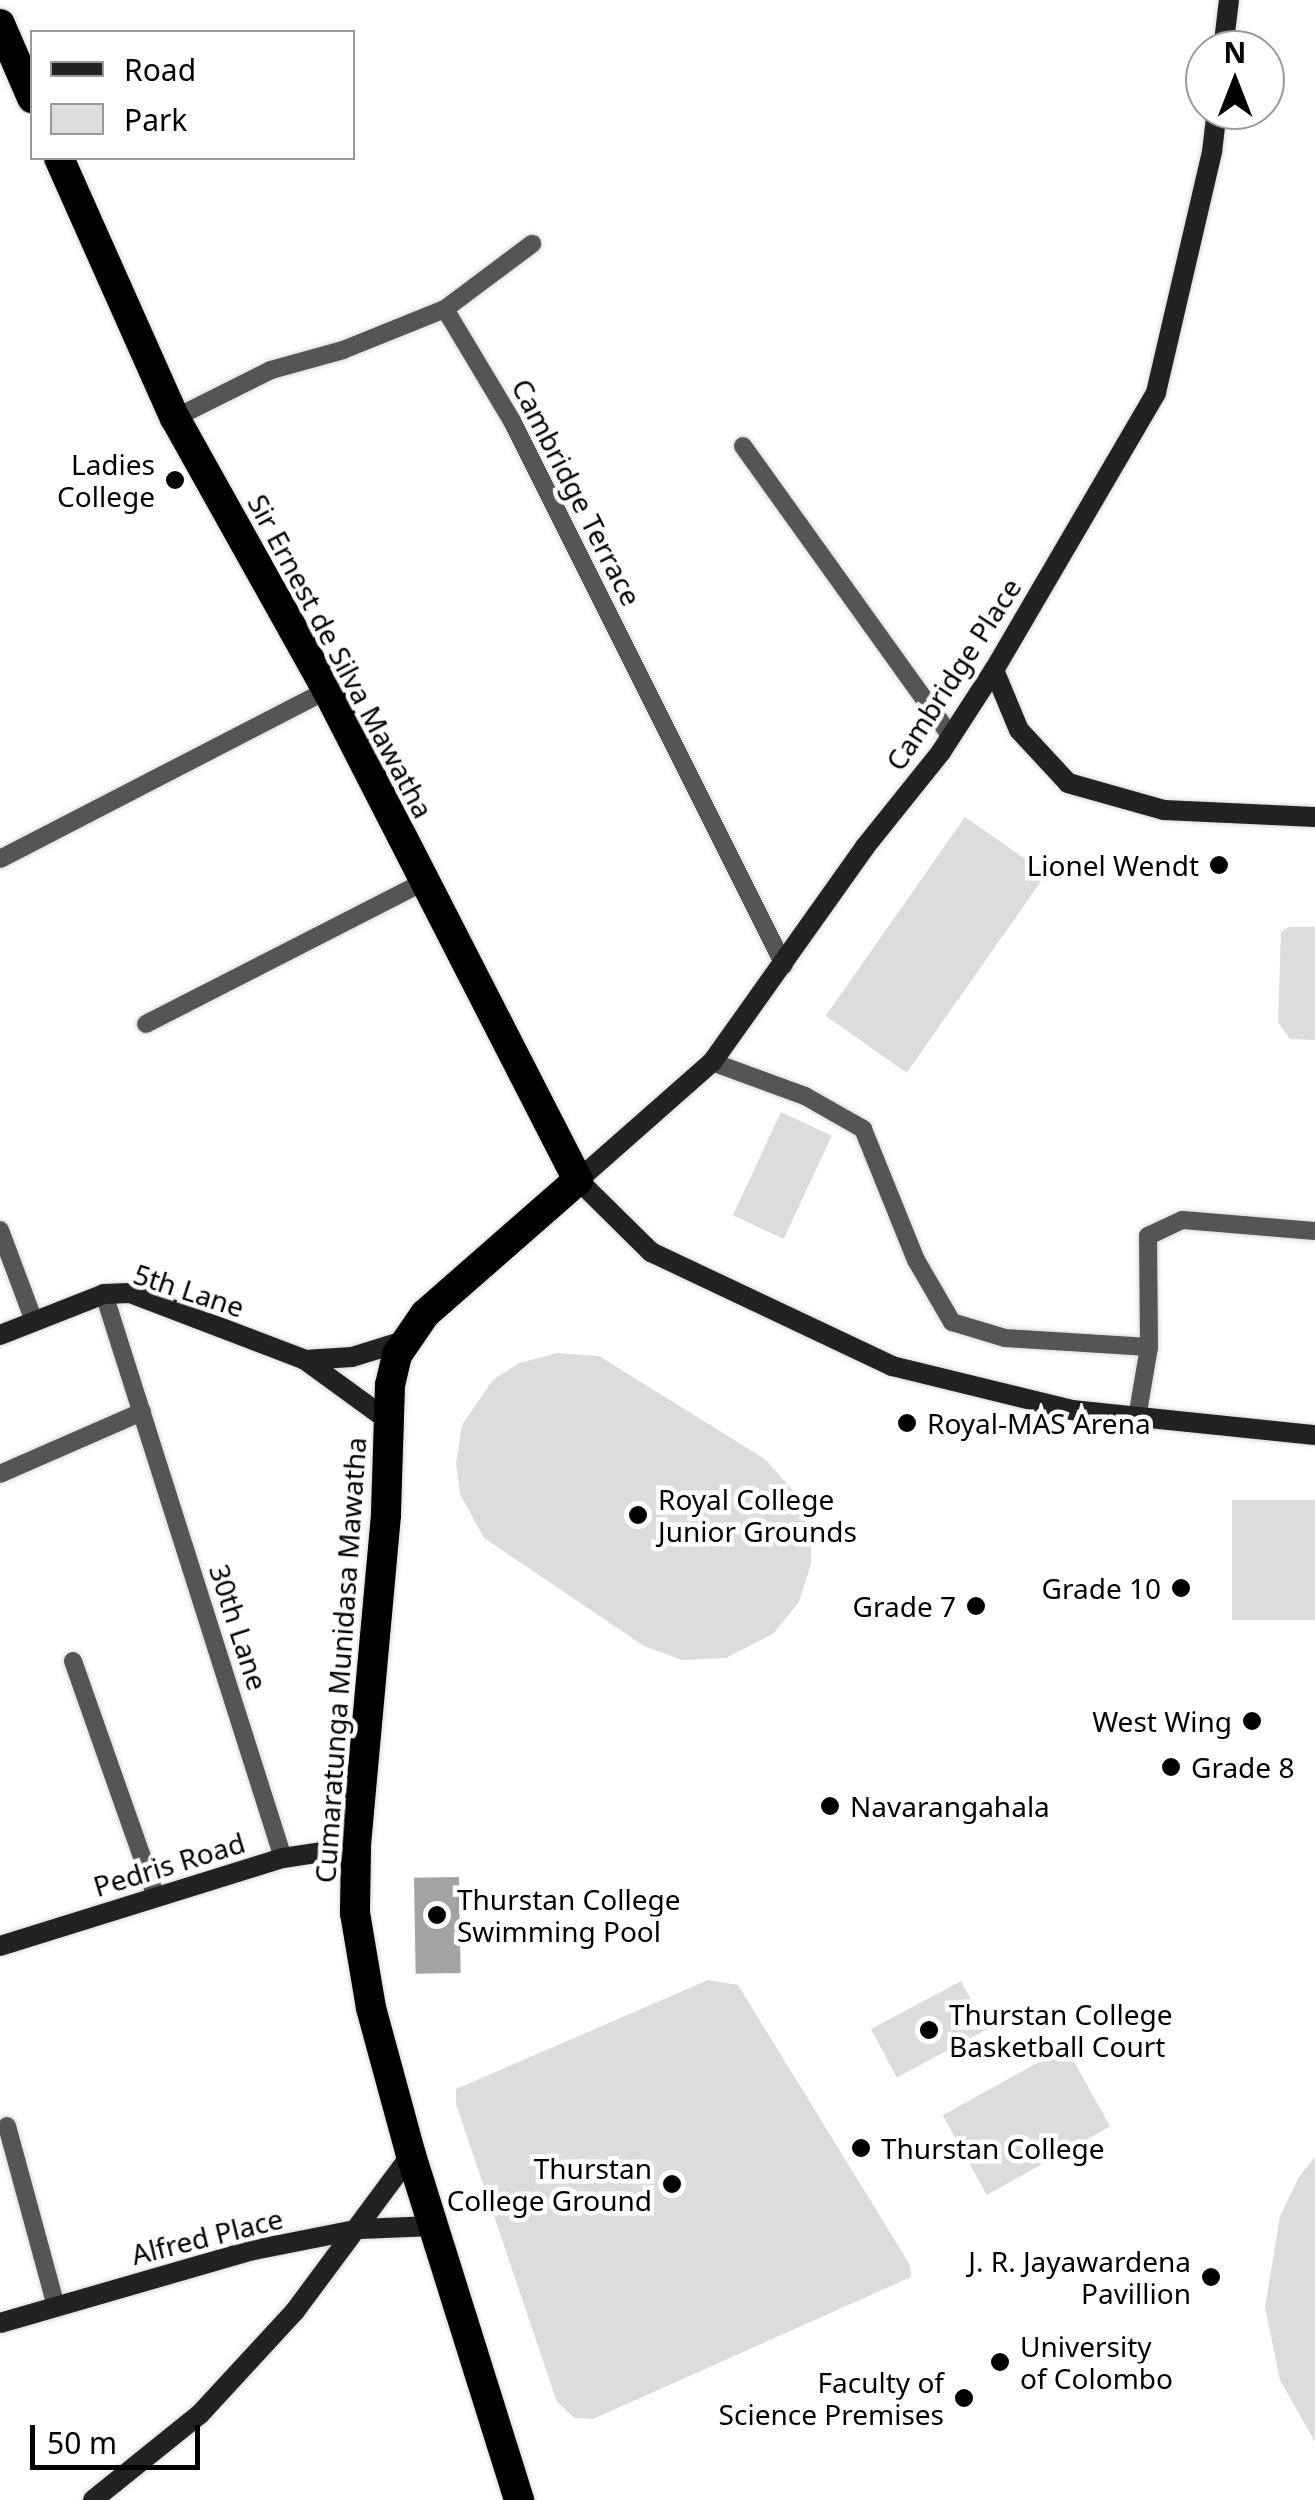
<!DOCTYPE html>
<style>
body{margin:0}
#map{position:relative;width:1315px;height:2500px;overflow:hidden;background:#fff;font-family:"Noto Sans",sans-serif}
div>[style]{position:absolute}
.green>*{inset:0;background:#dcdcdc;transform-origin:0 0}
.water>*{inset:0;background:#a3a3a3;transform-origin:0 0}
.roads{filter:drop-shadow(0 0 2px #dbdbdb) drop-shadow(0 0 2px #dbdbdb)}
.street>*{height:18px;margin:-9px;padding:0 9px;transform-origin:9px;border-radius:9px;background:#555}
.secondary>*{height:20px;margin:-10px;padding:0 10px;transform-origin:10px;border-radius:10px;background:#222}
.highway>*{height:30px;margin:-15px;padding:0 15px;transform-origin:15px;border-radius:15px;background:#000}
.dots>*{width:28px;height:28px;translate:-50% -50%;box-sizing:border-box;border:5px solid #fff;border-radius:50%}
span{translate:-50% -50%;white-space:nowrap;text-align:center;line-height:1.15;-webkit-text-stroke:9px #fff;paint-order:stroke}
.poi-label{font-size:28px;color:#000}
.right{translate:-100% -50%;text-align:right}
.left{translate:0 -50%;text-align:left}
.street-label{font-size:28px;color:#000}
.legend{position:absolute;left:30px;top:30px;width:325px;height:130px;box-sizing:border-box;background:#fff;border:2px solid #999;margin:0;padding:12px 18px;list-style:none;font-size:30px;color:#000}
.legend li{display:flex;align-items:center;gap:20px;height:50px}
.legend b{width:50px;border:2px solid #999}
.north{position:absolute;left:1185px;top:30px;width:100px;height:100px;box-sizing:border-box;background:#fff;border:2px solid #999;border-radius:50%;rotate:0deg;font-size:28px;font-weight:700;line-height:40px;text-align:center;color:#000}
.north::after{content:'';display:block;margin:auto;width:35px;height:45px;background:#000;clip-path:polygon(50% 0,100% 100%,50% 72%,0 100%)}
.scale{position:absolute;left:30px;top:2425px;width:170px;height:45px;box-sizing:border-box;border:5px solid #000;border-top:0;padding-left:12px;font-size:30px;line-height:35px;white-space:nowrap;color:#000;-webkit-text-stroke:8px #fff;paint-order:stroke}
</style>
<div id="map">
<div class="green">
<i style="left:965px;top:817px;width:99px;height:243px;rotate:35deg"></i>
<i style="clip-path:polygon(1289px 927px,1315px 927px,1315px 1040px,1290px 1039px,1278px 1022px,1281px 932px)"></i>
<i style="left:781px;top:1112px;width:56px;height:114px;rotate:25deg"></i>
<i style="clip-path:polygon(557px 1353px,599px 1356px,765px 1459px,797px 1495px,811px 1535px,811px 1564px,799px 1602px,773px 1634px,726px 1658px,682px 1660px,644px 1646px,484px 1538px,460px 1494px,456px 1463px,462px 1425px,493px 1380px,519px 1363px)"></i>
<i style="left:1315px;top:1500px;width:120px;height:83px;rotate:90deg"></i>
<i style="clip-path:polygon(708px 1980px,738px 1985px,910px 2265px,911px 2277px,593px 2419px,574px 2418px,557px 2402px,456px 2104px,456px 2089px)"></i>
<i style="left:961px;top:1981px;width:55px;height:102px;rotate:62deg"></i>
<i style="left:1066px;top:2047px;width:91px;height:141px;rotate:61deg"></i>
<i style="clip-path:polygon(1315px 2157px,1315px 2442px,1280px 2380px,1265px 2307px,1280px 2216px,1299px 2177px)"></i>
</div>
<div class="water">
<i style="left:459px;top:1877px;width:96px;height:45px;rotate:89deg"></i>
</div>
<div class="roads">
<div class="street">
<i style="left:445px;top:309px;width:109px;rotate:-36.8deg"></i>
<i style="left:175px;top:418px;width:107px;rotate:-26.6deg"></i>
<i style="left:271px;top:370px;width:75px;rotate:-15.5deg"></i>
<i style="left:343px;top:350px;width:110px;rotate:-21.9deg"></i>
<i style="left:445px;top:309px;width:131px;rotate:59.1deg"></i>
<i style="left:512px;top:421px;width:608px;rotate:63.43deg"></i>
<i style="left:743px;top:446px;width:357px;rotate:54.4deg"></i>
<i style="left:0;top:859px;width:368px;rotate:-27.3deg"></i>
<i style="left:146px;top:1024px;width:312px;rotate:-27.1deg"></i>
<i style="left:712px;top:1062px;width:99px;rotate:20.1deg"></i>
<i style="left:805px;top:1096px;width:67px;rotate:29.6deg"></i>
<i style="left:863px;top:1129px;width:141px;rotate:68deg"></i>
<i style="left:916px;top:1260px;width:72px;rotate:59.9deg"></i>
<i style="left:952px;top:1322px;width:55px;rotate:16.8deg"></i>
<i style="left:1005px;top:1338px;width:144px;rotate:3.6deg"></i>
<i style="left:0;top:1230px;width:97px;rotate:69.5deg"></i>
<i style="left:104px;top:1294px;width:592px;rotate:72.39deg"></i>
<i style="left:1137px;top:1418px;width:72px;rotate:-80.4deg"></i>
<i style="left:1149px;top:1347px;width:111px;rotate:-90.5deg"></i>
<i style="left:1148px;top:1236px;width:38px;rotate:-25deg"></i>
<i style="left:1183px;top:1220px;width:132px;rotate:4.8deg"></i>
<i style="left:0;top:1474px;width:155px;rotate:-23.6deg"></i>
<i style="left:73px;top:1661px;width:250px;rotate:70.6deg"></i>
<i style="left:7px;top:2126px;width:187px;rotate:74.8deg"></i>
</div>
<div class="secondary">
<i style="left:1223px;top:50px;width:50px;rotate:-83.2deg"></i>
<i style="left:1217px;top:110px;width:42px;rotate:96.8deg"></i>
<i style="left:1212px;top:152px;width:247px;rotate:103.1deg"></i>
<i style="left:1156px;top:393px;width:321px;rotate:120.3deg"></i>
<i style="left:994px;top:670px;width:98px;rotate:122.9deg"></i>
<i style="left:941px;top:752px;width:122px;rotate:128.7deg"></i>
<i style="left:865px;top:847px;width:264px;rotate:125.4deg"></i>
<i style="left:712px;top:1062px;width:179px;rotate:138.6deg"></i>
<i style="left:578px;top:1180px;width:103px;rotate:44.6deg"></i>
<i style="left:651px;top:1252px;width:267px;rotate:25.3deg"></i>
<i style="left:892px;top:1366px;width:185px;rotate:13.7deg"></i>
<i style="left:1072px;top:1410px;width:244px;rotate:5.9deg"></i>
<i style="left:994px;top:670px;width:65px;rotate:67.4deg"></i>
<i style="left:1019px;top:730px;width:72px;rotate:47.2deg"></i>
<i style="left:1068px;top:783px;width:100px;rotate:15.7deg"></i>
<i style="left:1164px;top:810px;width:151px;rotate:2.7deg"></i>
<i style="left:0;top:1335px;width:112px;rotate:-21.5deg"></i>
<i style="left:104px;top:1294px;width:26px;rotate:-2deg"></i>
<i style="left:130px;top:1293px;width:187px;rotate:20.9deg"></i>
<i style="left:305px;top:1360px;width:104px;rotate:36deg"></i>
<i style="left:305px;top:1360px;width:47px;rotate:-3.7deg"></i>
<i style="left:352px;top:1357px;width:58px;rotate:-17.2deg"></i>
<i style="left:0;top:1946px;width:296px;rotate:-17.3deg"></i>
<i style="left:283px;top:1858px;width:74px;rotate:-8.6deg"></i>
<i style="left:0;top:2323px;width:259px;rotate:-16.1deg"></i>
<i style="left:249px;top:2251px;width:113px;rotate:-11.2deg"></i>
<i style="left:360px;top:2229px;width:73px;rotate:-2.4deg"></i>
<i style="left:93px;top:2500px;width:137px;rotate:-38.8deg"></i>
<i style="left:200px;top:2414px;width:140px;rotate:-47.3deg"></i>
<i style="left:295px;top:2311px;width:194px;rotate:-53.4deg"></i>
</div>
<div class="highway">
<i style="left:0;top:24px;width:81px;rotate:66.6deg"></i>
<i style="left:59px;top:158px;width:285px;rotate:66deg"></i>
<i style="left:175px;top:418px;width:312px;rotate:60.8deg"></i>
<i style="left:327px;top:690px;width:551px;rotate:62.88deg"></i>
<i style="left:578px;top:1180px;width:203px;rotate:138.8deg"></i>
<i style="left:425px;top:1314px;width:50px;rotate:124.3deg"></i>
<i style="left:397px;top:1355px;width:31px;rotate:103deg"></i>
<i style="left:390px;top:1385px;width:130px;rotate:91.8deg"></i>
<i style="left:386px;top:1515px;width:333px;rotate:95.2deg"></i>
<i style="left:356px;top:1847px;width:66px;rotate:90.9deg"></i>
<i style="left:355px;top:1913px;width:96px;rotate:80.4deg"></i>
<i style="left:371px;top:2008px;width:152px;rotate:74.8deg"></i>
<i style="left:411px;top:2155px;width:362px;rotate:72.6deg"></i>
</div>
</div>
<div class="dots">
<i style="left:175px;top:480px;background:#000"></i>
<i style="left:1219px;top:865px;background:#000"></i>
<i style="left:907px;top:1423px;background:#000"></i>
<i style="left:638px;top:1515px;background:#000"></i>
<i style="left:1181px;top:1588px;background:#000"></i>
<i style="left:976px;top:1606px;background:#000"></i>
<i style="left:1252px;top:1721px;background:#000"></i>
<i style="left:1171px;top:1767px;background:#000"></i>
<i style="left:830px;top:1806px;background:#000"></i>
<i style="left:437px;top:1915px;background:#000"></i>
<i style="left:929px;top:2030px;background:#000"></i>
<i style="left:861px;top:2148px;background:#000"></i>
<i style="left:672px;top:2184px;background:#000"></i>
<i style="left:1211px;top:2277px;background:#000"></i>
<i style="left:1000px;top:2362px;background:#000"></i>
<i style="left:964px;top:2398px;background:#000"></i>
</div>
<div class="poi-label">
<span class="right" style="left:155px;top:480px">Ladies<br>College</span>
<span class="right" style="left:1199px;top:865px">Lionel Wendt</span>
<span class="left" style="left:927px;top:1423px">Royal-MAS Arena</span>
<span class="left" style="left:658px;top:1515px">Royal College<br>Junior Grounds</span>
<span class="right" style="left:1161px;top:1588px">Grade 10</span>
<span class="right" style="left:956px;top:1606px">Grade 7</span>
<span class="right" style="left:1232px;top:1721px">West Wing</span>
<span class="left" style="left:1191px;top:1767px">Grade 8</span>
<span class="left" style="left:850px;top:1806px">Navarangahala</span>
<span class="left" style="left:457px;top:1915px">Thurstan College<br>Swimming Pool</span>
<span class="left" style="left:949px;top:2030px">Thurstan College<br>Basketball Court</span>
<span class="left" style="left:881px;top:2148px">Thurstan College</span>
<span class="right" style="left:652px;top:2184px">Thurstan<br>College Ground</span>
<span class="right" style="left:1191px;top:2277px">J. R. Jayawardena<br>Pavillion</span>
<span class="left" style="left:1020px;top:2362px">University<br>of Colombo</span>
<span class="right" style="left:944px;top:2398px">Faculty of<br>Science Premises</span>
</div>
<div class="street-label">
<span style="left:577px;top:492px;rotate:63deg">Cambridge Terrace</span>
<span style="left:341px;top:656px;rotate:62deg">Sir Ernest de Silva Mawatha</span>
<span style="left:953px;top:674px;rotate:-57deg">Cambridge Place</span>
<span style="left:189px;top:1290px;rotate:18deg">5th Lane</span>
<span style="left:239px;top:1627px;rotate:72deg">30th Lane</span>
<span style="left:340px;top:1660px;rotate:-86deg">Cumaratunga Munidasa Mawatha</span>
<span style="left:169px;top:1864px;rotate:-17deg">Pedris Road</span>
<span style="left:207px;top:2236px;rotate:-14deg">Alfred Place</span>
</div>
<ul class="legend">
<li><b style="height:12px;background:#222"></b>Road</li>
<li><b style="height:28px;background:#dcdcdc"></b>Park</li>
</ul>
<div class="north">N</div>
<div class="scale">50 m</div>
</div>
